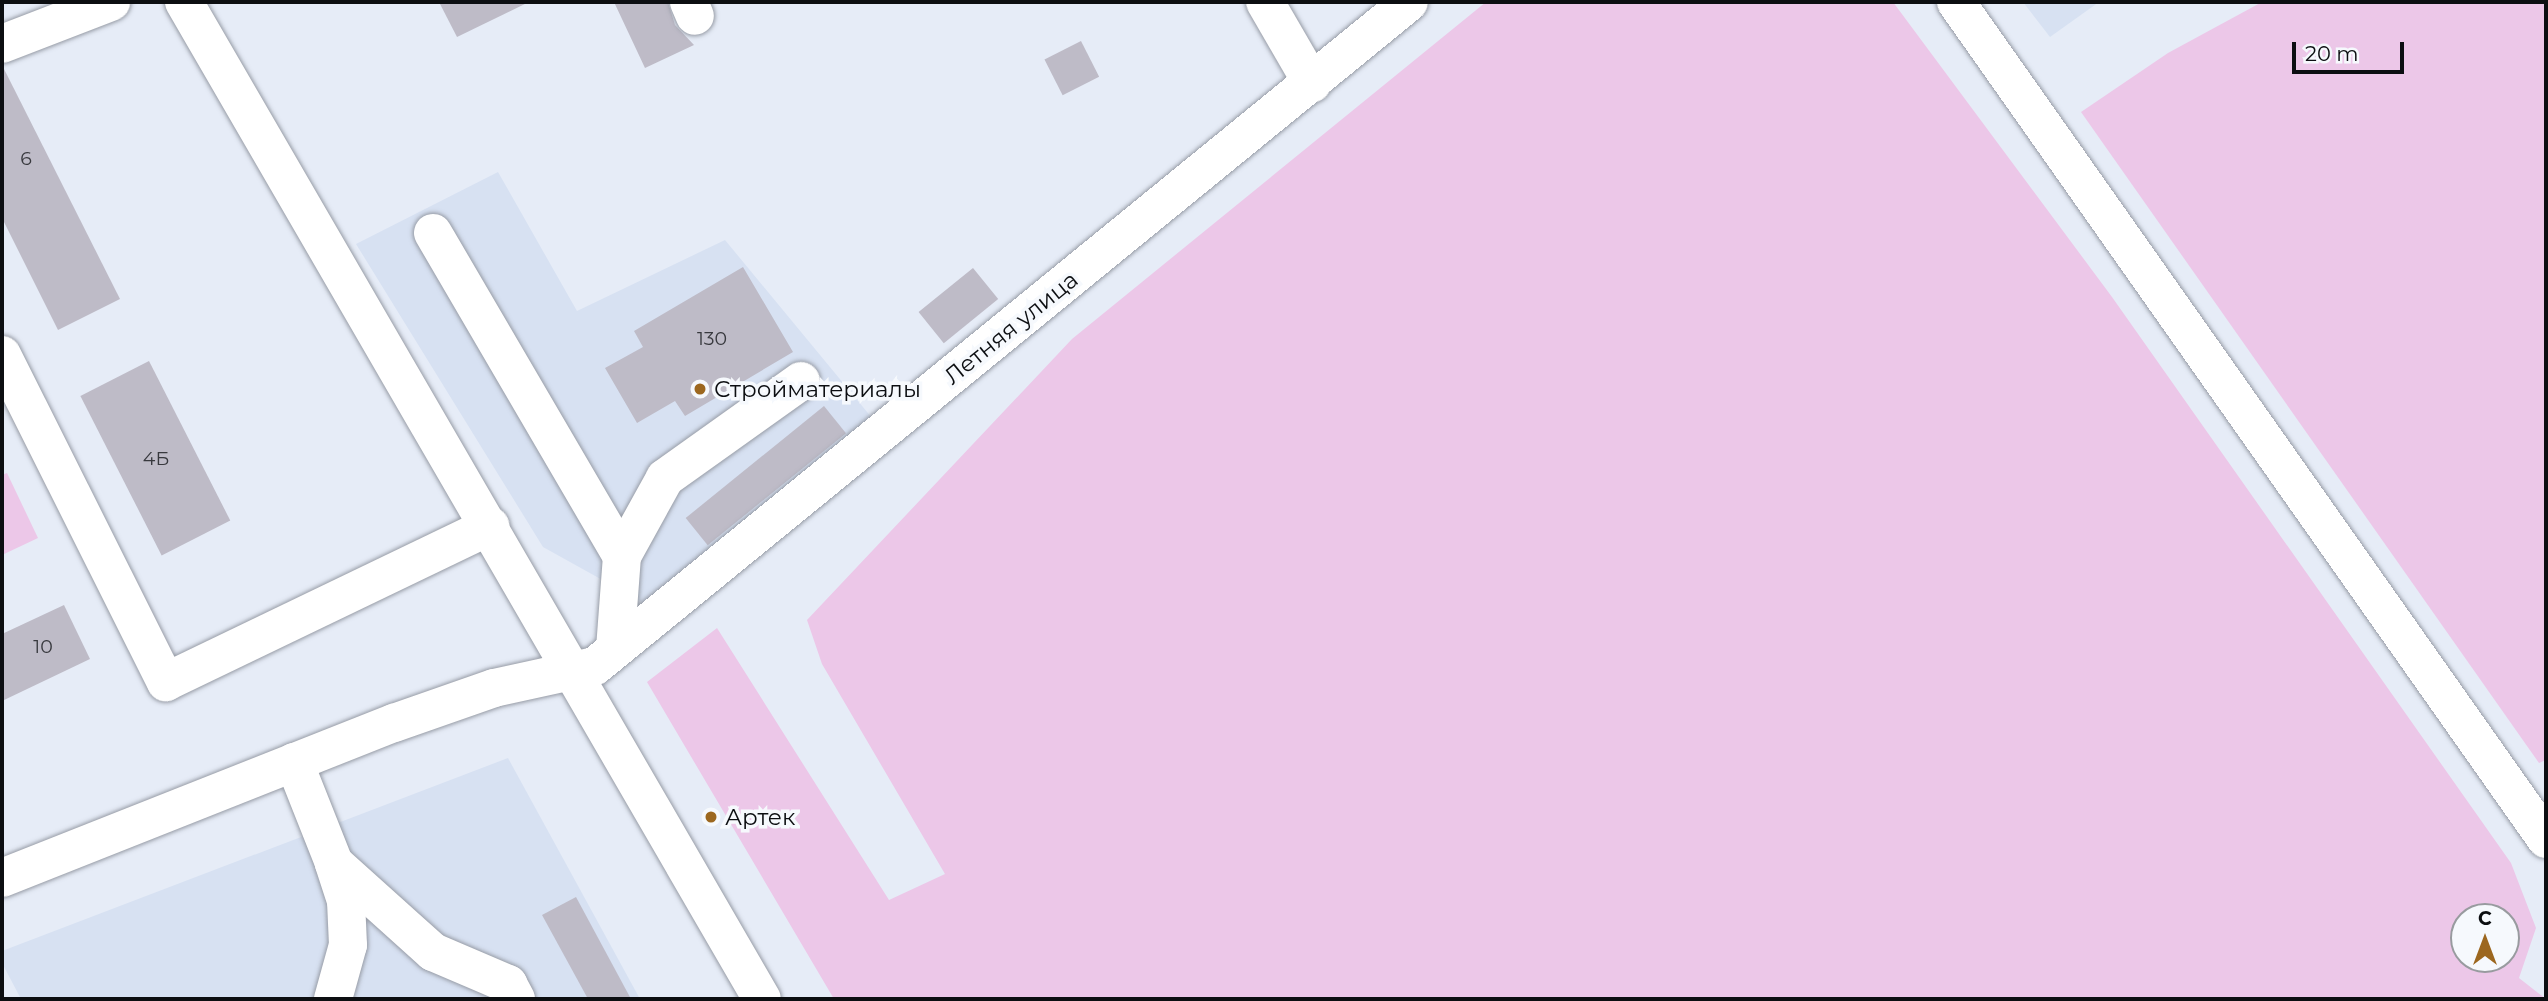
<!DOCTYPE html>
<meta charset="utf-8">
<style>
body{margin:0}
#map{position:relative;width:2548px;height:1001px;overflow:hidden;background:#e6ecf7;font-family:Montserrat,sans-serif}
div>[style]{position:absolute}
.built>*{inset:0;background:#d7e1f2}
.green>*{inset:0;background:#ecc7e8}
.building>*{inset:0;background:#bebbc7;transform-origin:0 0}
.roads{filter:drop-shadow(0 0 2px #979ca6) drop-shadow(0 0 2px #979ca6)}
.minor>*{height:38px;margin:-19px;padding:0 19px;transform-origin:19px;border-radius:19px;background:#fff}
.dots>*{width:19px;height:19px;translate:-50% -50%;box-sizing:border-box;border:4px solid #f6f9fd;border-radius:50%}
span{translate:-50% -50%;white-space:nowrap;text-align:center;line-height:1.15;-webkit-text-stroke:7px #f6f9fd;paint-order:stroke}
.number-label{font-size:19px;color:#38393e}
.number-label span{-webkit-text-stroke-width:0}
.street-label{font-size:23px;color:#0c0e11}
.poi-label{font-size:23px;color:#0c0e11}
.left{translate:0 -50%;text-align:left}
.frame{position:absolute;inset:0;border:4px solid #0c0e11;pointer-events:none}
.north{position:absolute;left:2450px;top:903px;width:70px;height:70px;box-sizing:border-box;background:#f6f9fd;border:2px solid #989b9f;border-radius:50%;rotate:0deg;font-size:19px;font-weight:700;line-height:28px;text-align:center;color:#0c0e11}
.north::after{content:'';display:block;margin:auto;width:24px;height:32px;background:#9c671f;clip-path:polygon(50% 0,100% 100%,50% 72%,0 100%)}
.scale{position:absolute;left:2292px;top:42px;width:112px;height:32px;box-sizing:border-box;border:4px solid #0c0e11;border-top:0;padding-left:9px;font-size:21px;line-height:24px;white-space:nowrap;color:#0c0e11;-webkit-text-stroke:5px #f6f9fd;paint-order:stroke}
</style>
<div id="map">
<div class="built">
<i style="clip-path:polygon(2023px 2px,2099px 2px,2050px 37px)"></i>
<i style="clip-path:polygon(498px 172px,577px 311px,725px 240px,877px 424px,651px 607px,543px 547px,356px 244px)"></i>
<i style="clip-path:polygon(508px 758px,640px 999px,21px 999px,2px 963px,2px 951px)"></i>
</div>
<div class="green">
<i style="clip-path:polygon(evenodd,1486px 2px,1893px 2px,2112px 297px,2511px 863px,2536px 928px,2519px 978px,2546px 999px,834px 999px,647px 682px,717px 628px,889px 900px,945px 874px,822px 664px,807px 620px,1072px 339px,1486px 2px,2464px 917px,2506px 917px,2506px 959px,2464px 959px,2464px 917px)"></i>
<i style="clip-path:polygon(2262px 2px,2546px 2px,2546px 760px,2539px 763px,2081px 112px,2168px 53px)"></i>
<i style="clip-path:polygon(7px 473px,38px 538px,2px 555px,2px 475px)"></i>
</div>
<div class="building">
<i style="clip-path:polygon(439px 2px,529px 2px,457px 37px)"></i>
<i style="clip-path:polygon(614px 2px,668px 2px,675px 25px,694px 45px,645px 68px)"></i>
<i style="left:1081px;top:41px;width:40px;height:41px;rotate:63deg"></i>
<i style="clip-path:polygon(2px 65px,120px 299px,58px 330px,2px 218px)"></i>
<i style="clip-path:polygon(743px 267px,793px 352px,685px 416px,675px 401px,637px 423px,605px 368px,643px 347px,634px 331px)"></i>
<i style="left:973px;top:268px;width:40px;height:70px;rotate:51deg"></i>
<i style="left:149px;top:361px;width:179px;height:77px;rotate:63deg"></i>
<i style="left:824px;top:406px;width:35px;height:178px;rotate:51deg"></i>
<i style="clip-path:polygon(64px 605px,90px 659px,2px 701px,2px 634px)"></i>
<i style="clip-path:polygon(576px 897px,631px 999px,588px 999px,542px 915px)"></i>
</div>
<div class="roads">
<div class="minor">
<i style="left:184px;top:2px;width:1152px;rotate:59.9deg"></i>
<i style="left:689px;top:2px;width:15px;rotate:67deg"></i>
<i style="left:1265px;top:2px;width:94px;rotate:59.9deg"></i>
<i style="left:1956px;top:2px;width:1024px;rotate:54.82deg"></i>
<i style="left:2px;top:44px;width:117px;rotate:-21.1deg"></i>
<i style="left:433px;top:233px;width:374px;rotate:59.7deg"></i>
<i style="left:622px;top:556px;width:93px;rotate:94.3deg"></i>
<i style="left:2px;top:355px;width:366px;rotate:63.4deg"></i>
<i style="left:166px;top:682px;width:360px;rotate:-25.7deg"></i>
<i style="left:622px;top:556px;width:89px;rotate:-61.1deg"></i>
<i style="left:665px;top:478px;width:167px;rotate:-35.5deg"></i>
<i style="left:294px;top:762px;width:109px;rotate:68.4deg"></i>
<i style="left:334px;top:863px;width:133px;rotate:42deg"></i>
<i style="left:433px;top:952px;width:82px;rotate:23.1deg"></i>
<i style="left:508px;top:984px;width:17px;rotate:62deg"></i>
<i style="left:2px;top:878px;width:422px;rotate:-21.6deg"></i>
<i style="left:394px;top:723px;width:106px;rotate:-19.3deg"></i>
<i style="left:494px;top:688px;width:103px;rotate:-12.3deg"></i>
<i style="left:595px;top:666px;width:1050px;rotate:-39.2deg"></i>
<i style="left:333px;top:999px;width:56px;rotate:-74.5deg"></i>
<i style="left:348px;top:945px;width:44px;rotate:-92.6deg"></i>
<i style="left:346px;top:901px;width:40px;rotate:-108deg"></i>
</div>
</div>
<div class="dots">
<i style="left:700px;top:389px;background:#9c671f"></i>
<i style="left:711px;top:817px;background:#9c671f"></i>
</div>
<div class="number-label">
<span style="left:26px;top:159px">6</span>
<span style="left:712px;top:339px">130</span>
<span style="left:156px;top:459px">4Б</span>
<span style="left:43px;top:647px">10</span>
</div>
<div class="street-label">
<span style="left:1011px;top:328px;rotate:-39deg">Летняя улица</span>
</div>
<div class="poi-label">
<span class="left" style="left:714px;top:389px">Стройматериалы</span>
<span class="left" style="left:725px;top:817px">Артек</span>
</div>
<div class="frame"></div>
<div class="north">С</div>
<div class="scale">20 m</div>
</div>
